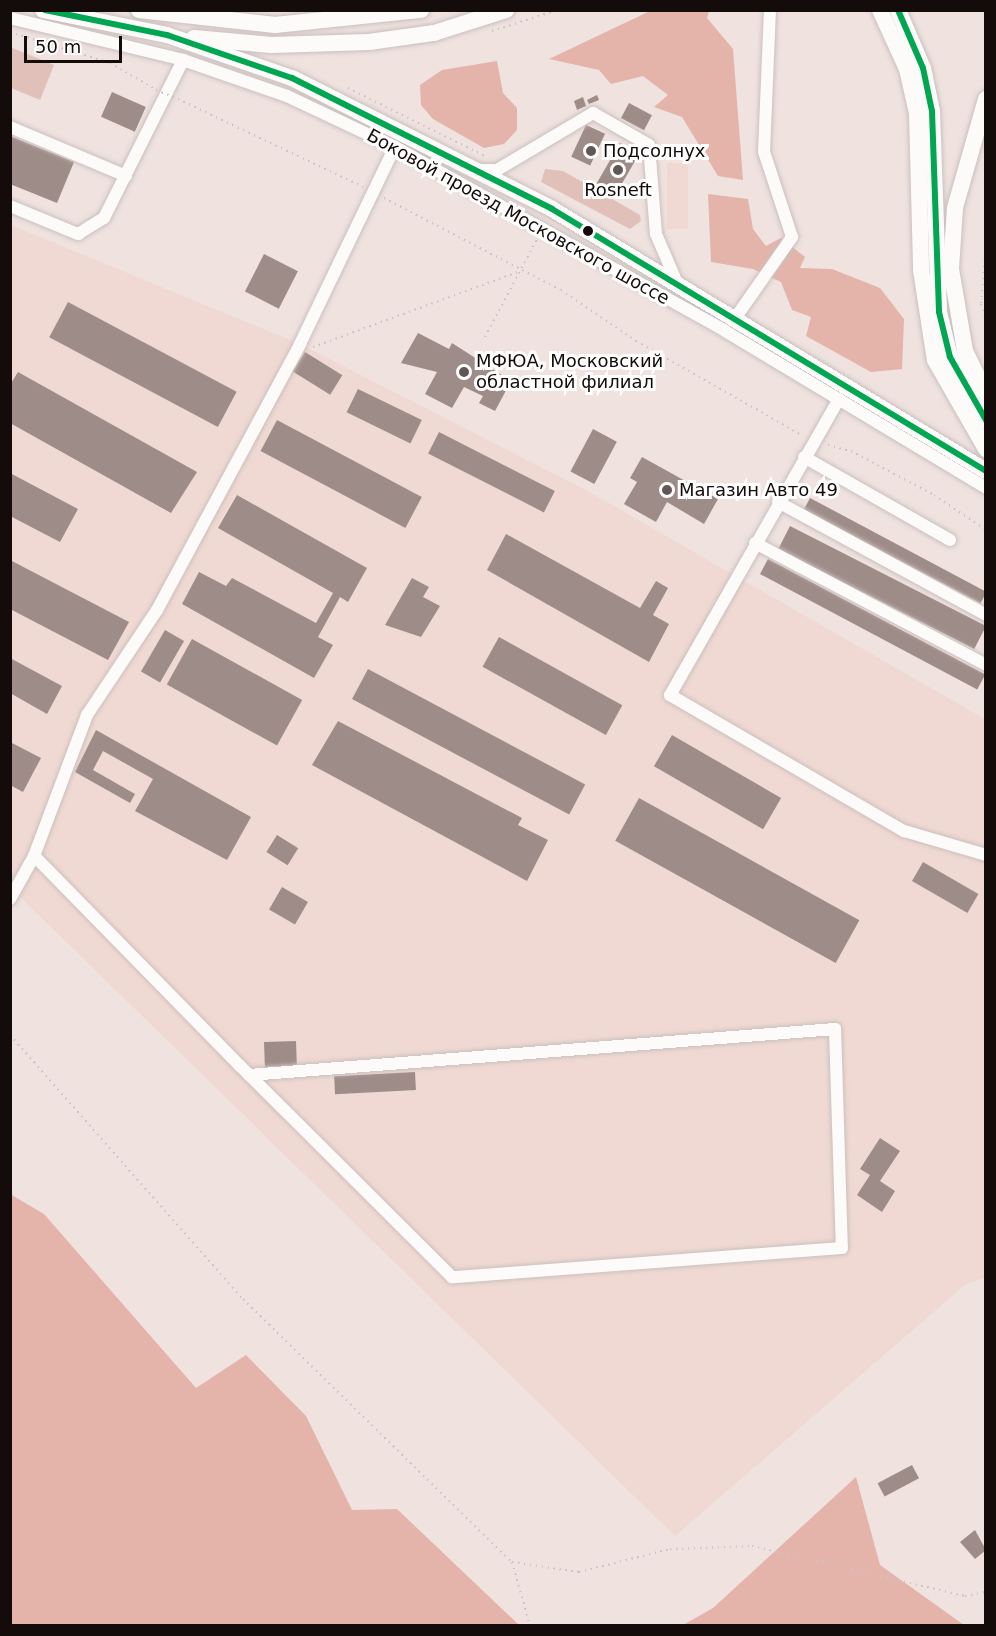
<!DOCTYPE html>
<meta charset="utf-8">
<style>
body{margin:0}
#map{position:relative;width:996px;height:1636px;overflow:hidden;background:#efe2df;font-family:"DejaVu Sans",sans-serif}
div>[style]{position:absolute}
.built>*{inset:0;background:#f1d9d3;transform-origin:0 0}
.green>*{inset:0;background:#e1c0b9}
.forest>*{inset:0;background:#e4b4aa}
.building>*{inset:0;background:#9e8c88;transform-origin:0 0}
.path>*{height:2px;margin-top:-1px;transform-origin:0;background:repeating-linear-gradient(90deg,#c8c4c4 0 1.5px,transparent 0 6px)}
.roads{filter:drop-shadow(0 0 2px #cac0be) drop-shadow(0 0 2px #cac0be)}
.minor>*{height:12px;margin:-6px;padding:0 6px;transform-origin:6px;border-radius:6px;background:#fdfbfa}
.major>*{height:16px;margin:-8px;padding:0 8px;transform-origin:8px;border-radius:8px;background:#fdfbfa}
.path-bridge>*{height:2px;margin-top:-1px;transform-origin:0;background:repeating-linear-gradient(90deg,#c8c4c4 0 1.5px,transparent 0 6px)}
.bus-1>*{height:6px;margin:-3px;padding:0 3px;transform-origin:3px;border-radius:3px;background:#00a651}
.dots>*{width:16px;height:16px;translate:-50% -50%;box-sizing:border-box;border:3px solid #fff;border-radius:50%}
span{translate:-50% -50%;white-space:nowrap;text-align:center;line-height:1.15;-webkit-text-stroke:6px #fff;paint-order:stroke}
.poi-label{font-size:18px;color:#140c0b}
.left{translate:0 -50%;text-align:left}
.street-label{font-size:18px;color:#140c0b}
.frame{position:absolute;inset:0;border:12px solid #140c0b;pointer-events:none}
.scale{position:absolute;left:24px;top:36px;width:98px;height:27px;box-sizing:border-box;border:3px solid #140c0b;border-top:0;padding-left:8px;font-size:18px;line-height:21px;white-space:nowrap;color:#140c0b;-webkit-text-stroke:4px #fff;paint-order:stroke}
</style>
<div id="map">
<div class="built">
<i style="left:667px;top:163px;width:21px;height:66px"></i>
<i style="clip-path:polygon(11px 225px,300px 344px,586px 490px,985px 719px,985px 1278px,966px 1284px,675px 1536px,11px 888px)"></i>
</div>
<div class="green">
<i style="clip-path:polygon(10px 47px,54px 65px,40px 100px,11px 88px)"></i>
<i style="clip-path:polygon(545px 169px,563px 171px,640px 215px,641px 221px,630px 229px,541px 182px)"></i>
</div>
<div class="forest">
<i style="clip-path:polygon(650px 11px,709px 11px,707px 18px,733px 49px,743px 180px,718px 176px,682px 117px,654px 107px,668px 95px,643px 76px,611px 84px,599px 70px,549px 59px)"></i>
<i style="clip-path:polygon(497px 61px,503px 93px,517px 108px,517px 130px,504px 144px,484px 148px,433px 119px,421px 105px,420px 85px,442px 70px)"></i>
<i style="clip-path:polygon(708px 194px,748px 199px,753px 229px,766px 246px,781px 238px,805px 257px,800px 268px,832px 269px,880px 288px,904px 319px,902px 369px,871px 372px,806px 336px,811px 317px,792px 310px,781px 282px,753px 269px,711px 262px)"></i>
<i style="clip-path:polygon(10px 1194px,44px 1214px,196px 1388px,246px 1355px,306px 1416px,352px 1510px,397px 1509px,519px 1625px,11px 1625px)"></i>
<i style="clip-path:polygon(856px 1477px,880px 1565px,964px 1625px,683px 1625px,713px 1608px)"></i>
</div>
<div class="building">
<i style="left:112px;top:92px;width:37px;height:27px;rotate:24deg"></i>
<i style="clip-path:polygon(597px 95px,599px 100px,589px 104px,587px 100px)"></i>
<i style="clip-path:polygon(583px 97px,586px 106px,577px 110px,574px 101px)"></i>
<i style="left:629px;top:103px;width:26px;height:17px;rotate:28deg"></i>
<i style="left:586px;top:125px;width:21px;height:35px;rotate:25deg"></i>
<i style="clip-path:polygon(10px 136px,74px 162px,57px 203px,10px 184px)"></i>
<i style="left:620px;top:143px;width:22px;height:48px;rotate:30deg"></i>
<i style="left:264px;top:254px;width:38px;height:42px;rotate:27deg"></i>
<i style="left:68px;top:302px;width:191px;height:40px;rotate:28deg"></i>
<i style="clip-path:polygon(418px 333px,449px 349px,452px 343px,511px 381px,495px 411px,479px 403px,483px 396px,464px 387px,452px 408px,425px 394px,437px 372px,401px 363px)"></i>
<i style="left:305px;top:352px;width:44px;height:23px;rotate:32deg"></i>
<i style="clip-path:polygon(18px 372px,197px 472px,171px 513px,10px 423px,10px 385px)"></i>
<i style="left:358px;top:389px;width:71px;height:26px;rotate:26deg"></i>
<i style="left:277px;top:420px;width:164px;height:35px;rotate:28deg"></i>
<i style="left:593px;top:429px;width:27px;height:48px;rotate:28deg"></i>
<i style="left:439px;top:432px;width:130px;height:24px;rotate:27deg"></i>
<i style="clip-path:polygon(642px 457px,718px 499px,704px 524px,667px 502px,656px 522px,624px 504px,637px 482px,630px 478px)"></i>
<i style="clip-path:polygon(10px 473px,78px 509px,60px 542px,10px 516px)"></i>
<i style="clip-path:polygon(237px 495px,367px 568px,348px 602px,340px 597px,318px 637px,333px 645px,314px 678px,182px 604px,199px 572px,226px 586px,232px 578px,316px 623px,333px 593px,218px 528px)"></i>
<i style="left:810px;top:498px;width:200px;height:13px;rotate:28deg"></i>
<i style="left:790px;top:526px;width:220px;height:26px;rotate:27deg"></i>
<i style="clip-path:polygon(506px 534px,640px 608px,656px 581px,668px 588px,653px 615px,669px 624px,649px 662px,487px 570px)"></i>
<i style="left:768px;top:559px;width:246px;height:17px;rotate:28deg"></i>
<i style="clip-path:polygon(10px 560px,129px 622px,108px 660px,10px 609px)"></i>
<i style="clip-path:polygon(412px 578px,429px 587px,423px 597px,440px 606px,421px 637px,385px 625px)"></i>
<i style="left:165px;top:630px;width:22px;height:48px;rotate:30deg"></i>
<i style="left:499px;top:637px;width:141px;height:34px;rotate:29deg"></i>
<i style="left:192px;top:639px;width:126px;height:52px;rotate:29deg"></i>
<i style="clip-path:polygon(10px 658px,62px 686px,47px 714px,10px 693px)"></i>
<i style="left:368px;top:669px;width:246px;height:34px;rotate:28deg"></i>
<i style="clip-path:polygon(338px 721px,522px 818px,518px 825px,548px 840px,527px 881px,312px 765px)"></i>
<i style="clip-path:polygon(96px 730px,251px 817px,227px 860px,135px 811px,153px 779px,103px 751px,93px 770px,135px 794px,130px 803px,75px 772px)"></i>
<i style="left:672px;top:735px;width:126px;height:36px;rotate:30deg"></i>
<i style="clip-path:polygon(10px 742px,41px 758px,23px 792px,10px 785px)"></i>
<i style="left:639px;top:798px;width:252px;height:49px;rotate:29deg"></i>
<i style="left:277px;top:835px;width:25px;height:20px;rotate:32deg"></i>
<i style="left:923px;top:862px;width:64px;height:22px;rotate:30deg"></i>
<i style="left:282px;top:887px;width:30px;height:26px;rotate:30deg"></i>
<i style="left:296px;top:1041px;width:25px;height:32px;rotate:88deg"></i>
<i style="left:415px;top:1072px;width:18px;height:81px;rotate:87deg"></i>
<i style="clip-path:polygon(880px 1138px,900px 1151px,880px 1181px,895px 1191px,882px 1212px,857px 1195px,870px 1175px,860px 1169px)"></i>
<i style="left:912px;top:1465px;width:15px;height:39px;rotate:62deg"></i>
<i style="clip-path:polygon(975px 1530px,986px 1550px,975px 1559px,960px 1542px)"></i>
</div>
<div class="path">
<i style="left:492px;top:31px;width:69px;rotate:-17.7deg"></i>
<i style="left:10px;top:32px;width:105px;rotate:17.2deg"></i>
<i style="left:110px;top:63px;width:52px;rotate:30deg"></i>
<i style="left:348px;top:88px;width:153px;rotate:26.4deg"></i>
<i style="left:178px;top:99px;width:205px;rotate:25.4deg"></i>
<i style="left:384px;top:198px;width:199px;rotate:27.5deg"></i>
<i style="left:561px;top:290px;width:91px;rotate:34.2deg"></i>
<i style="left:636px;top:341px;width:192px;rotate:29.6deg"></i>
<i style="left:986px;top:242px;width:62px;rotate:94.6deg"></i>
<i style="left:981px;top:304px;width:19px;rotate:74deg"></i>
<i style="left:485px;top:337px;width:111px;rotate:-62deg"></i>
<i style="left:313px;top:347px;width:221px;rotate:-20.1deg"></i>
<i style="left:828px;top:445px;width:24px;rotate:15deg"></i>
<i style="left:851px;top:451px;width:94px;rotate:27.9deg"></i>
<i style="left:934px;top:495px;width:63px;rotate:33.9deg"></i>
<i style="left:10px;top:1035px;width:352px;rotate:48.6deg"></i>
<i style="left:243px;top:1299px;width:376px;rotate:44.4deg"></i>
<i style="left:512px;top:1562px;width:68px;rotate:8.5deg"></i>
<i style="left:579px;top:1572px;width:94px;rotate:-14.2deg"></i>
<i style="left:670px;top:1549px;width:82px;rotate:-2.1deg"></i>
<i style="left:752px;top:1546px;width:219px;rotate:13.2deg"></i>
<i style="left:965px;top:1596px;width:21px;rotate:-11deg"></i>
<i style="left:512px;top:1562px;width:66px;rotate:74.3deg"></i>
</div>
<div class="roads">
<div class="minor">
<i style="left:10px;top:18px;width:178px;rotate:13.6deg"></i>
<i style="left:183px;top:60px;width:110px;rotate:19.1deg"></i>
<i style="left:287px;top:96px;width:119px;rotate:25.3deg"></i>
<i style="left:395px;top:147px;width:378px;rotate:29.1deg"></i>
<i style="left:725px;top:331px;width:305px;rotate:31deg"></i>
<i style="left:10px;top:127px;width:126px;rotate:22.9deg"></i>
<i style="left:478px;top:170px;width:19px"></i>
<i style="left:497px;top:170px;width:112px;rotate:-30.7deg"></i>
<i style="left:593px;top:113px;width:64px;rotate:29.7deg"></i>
<i style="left:649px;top:145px;width:89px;rotate:85.5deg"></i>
<i style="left:656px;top:234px;width:53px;rotate:66.8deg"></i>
<i style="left:10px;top:206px;width:74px;rotate:22.4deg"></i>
<i style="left:78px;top:234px;width:31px;rotate:-32deg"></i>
<i style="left:104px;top:218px;width:177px;rotate:-63.4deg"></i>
<i style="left:736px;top:317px;width:98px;rotate:-55deg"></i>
<i style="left:792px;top:237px;width:89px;rotate:-108.2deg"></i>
<i style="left:764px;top:152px;width:142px;rotate:-87.6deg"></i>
<i style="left:839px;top:399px;width:341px;rotate:119.7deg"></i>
<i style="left:670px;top:695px;width:271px;rotate:30.2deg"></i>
<i style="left:904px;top:831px;width:85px;rotate:16.3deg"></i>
<i style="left:804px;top:457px;width:168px;rotate:29.6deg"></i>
<i style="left:778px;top:502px;width:237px;rotate:28.5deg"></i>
<i style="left:755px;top:543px;width:261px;rotate:27.8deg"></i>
<i style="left:10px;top:899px;width:49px;rotate:-60.8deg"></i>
<i style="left:249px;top:1075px;width:588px;rotate:-4.49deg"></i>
<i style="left:835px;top:1029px;width:219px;rotate:88.2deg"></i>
<i style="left:842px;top:1248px;width:391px;rotate:175.7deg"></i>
<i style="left:452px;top:1277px;width:299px;rotate:-135.1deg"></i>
<i style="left:240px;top:1066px;width:294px;rotate:-134.4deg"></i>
<i style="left:34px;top:856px;width:151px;rotate:-69.4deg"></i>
<i style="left:87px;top:715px;width:126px;rotate:-56.3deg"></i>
<i style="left:157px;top:610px;width:302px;rotate:-61.7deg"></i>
<i style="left:300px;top:344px;width:219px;rotate:-64.3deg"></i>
</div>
<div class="major">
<i style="left:43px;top:10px;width:126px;rotate:11.4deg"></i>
<i style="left:167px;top:35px;width:132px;rotate:19deg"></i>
<i style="left:292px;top:78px;width:291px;rotate:26.7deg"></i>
<i style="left:552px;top:209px;width:507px;rotate:31.12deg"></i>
<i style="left:139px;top:10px;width:137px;rotate:6.3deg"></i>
<i style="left:275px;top:25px;width:147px;rotate:-5.9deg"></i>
<i style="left:880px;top:10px;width:65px;rotate:65.4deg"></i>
<i style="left:907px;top:69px;width:45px;rotate:77.2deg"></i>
<i style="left:917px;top:113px;width:157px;rotate:88.5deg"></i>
<i style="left:921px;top:270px;width:91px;rotate:81.2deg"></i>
<i style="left:935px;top:360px;width:103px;rotate:60.2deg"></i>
<i style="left:898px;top:10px;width:63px;rotate:66.7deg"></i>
<i style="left:923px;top:68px;width:44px;rotate:78.2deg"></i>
<i style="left:932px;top:111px;width:201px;rotate:88deg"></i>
<i style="left:939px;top:312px;width:46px;rotate:76.3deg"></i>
<i style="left:950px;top:357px;width:73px;rotate:60.6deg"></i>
<i style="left:194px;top:38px;width:78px;rotate:5.1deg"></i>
<i style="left:272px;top:45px;width:97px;rotate:-1.8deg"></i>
<i style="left:369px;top:42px;width:66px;rotate:-7.9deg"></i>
<i style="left:434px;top:33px;width:76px;rotate:-17.7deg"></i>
<i style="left:986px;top:99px;width:113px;rotate:105.9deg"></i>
<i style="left:955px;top:208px;width:61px;rotate:93.8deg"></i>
<i style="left:951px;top:269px;width:83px;rotate:80.3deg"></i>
<i style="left:965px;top:351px;width:48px;rotate:64deg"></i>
</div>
</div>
<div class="path-bridge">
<i style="left:156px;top:90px;width:22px;rotate:22deg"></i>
</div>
<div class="bus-1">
<i style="left:45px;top:10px;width:125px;rotate:11.6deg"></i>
<i style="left:167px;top:35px;width:132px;rotate:19deg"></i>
<i style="left:292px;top:78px;width:291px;rotate:26.7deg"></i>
<i style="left:552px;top:209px;width:507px;rotate:31.12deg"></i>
<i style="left:898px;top:10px;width:63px;rotate:66.7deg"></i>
<i style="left:923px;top:68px;width:44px;rotate:78.2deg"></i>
<i style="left:932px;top:111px;width:201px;rotate:88deg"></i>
<i style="left:939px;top:312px;width:46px;rotate:76.3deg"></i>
<i style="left:950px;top:357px;width:73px;rotate:60.3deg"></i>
</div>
<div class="dots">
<i style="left:591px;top:151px;background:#615755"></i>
<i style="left:618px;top:170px;background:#615755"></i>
<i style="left:588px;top:231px;background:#140c0b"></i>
<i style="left:464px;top:372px;background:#615755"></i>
<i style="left:667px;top:490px;background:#615755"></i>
</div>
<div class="poi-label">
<span class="left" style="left:603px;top:151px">Подсолнух</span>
<span style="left:618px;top:190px">Rosneft</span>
<span class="left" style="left:476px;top:372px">МФЮА, Московский<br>областной филиал</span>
<span class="left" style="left:679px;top:490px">Магазин Авто 49</span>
</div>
<div class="street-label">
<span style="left:518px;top:217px;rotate:29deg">Боковой проезд Московского шоссе</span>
</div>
<div class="frame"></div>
<div class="scale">50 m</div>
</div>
